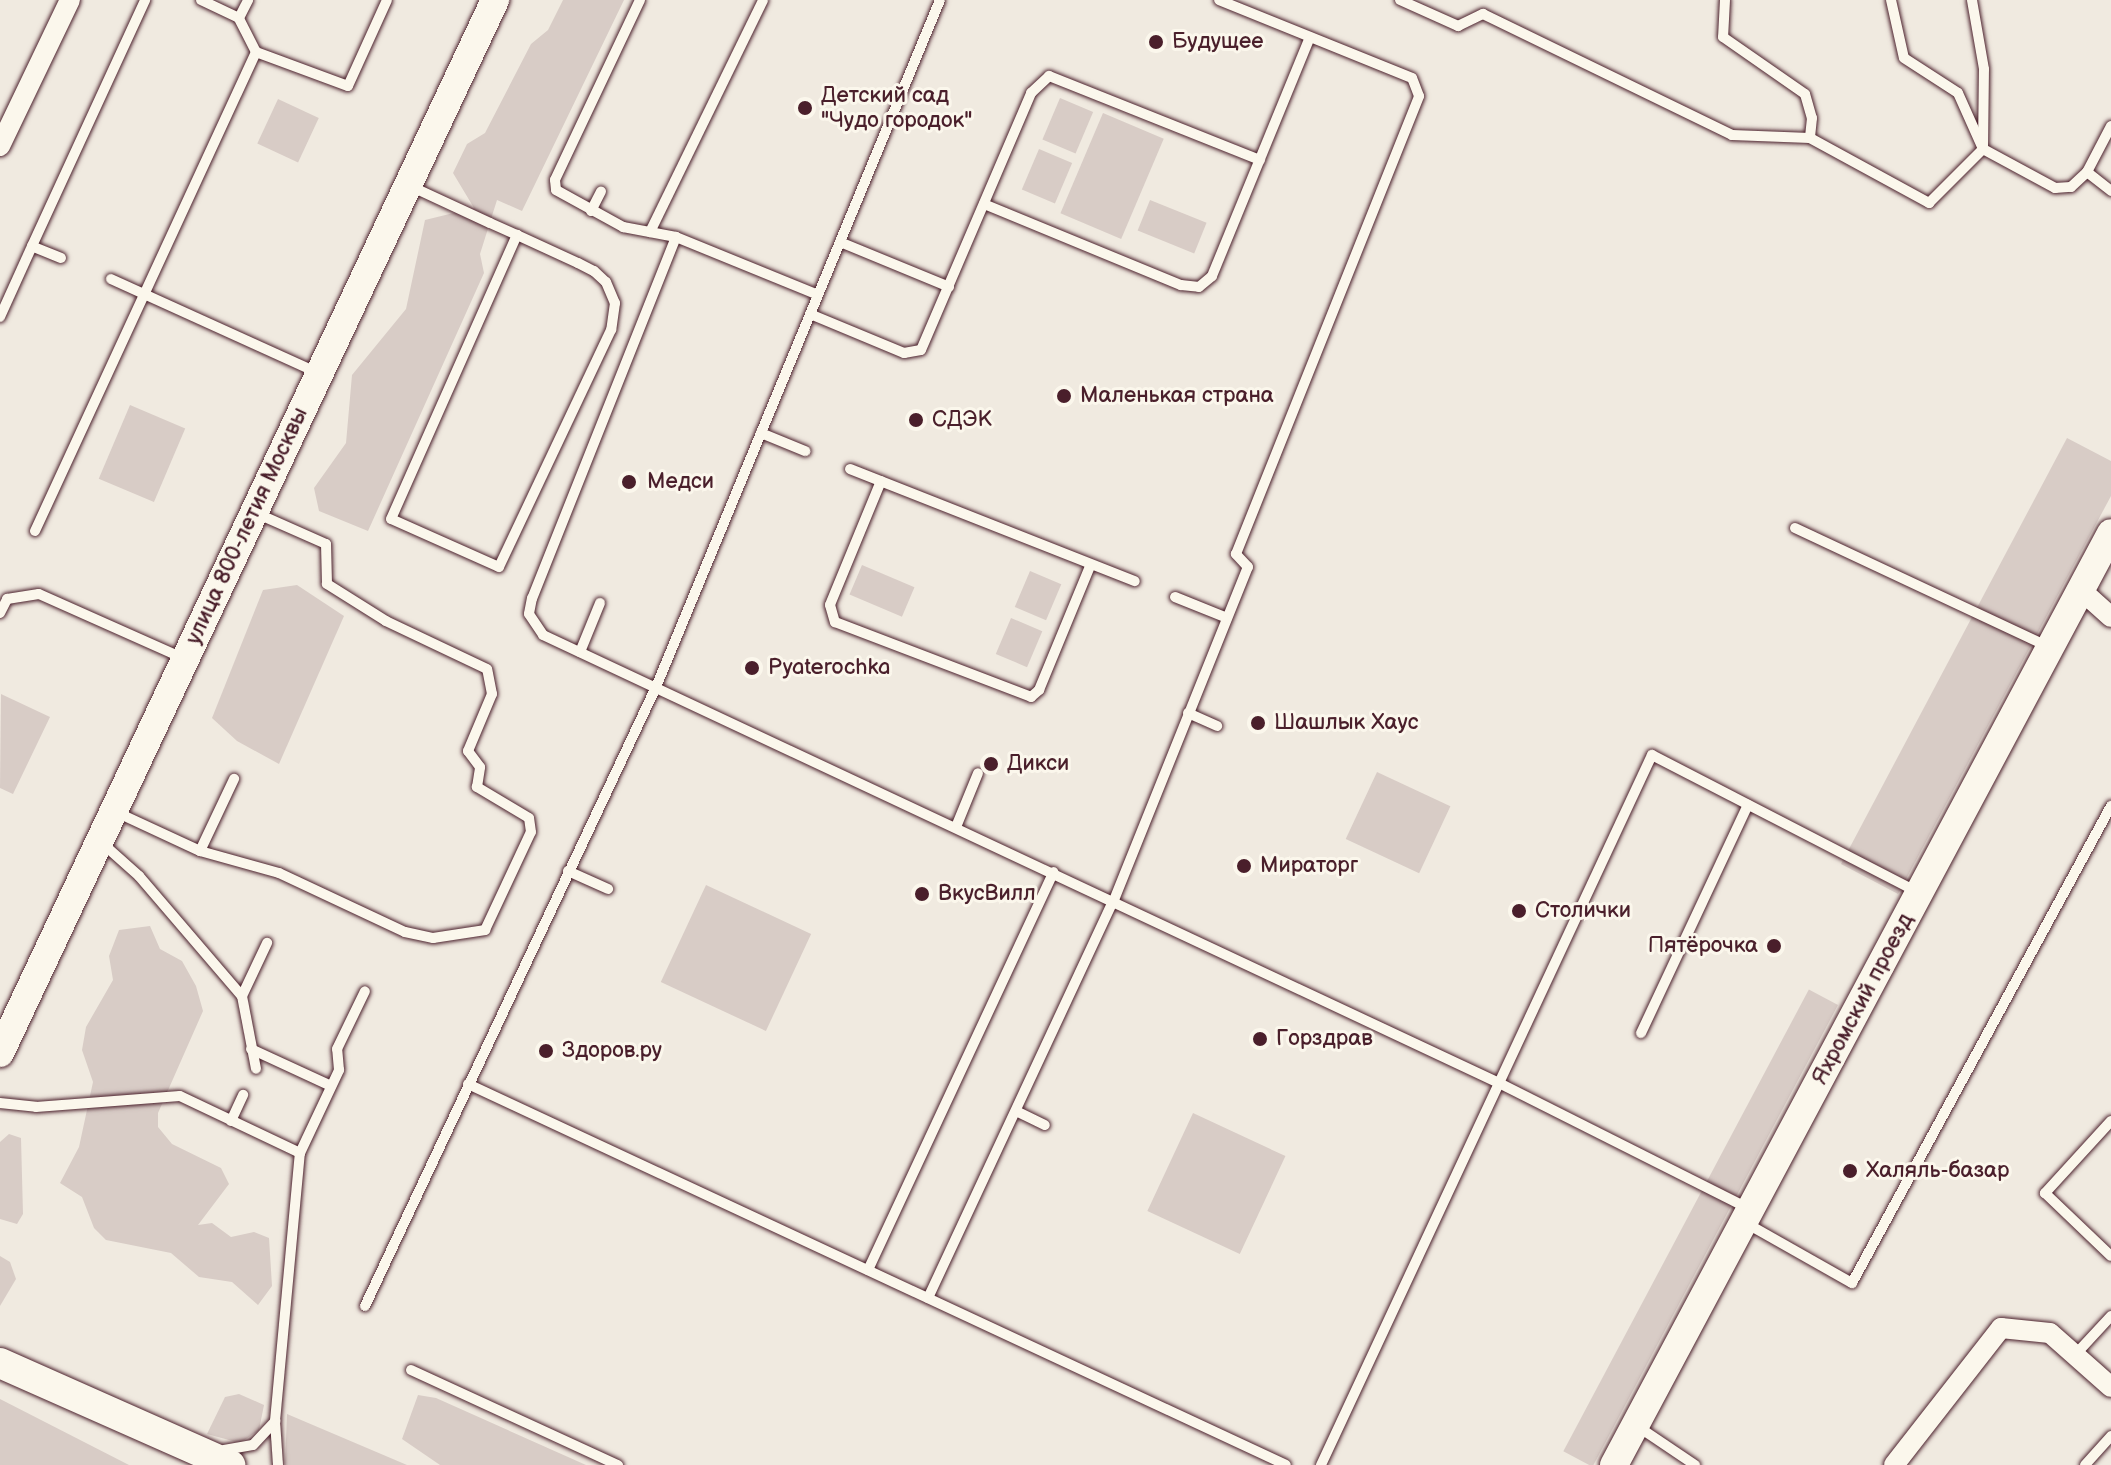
<!DOCTYPE html>
<meta charset="utf-8">
<style>
body{margin:0}
#map{position:relative;width:2111px;height:1465px;overflow:hidden;background:#f0eae0;font-family:"Balsamiq Sans",sans-serif}
div>[style]{position:absolute}
.green>*{inset:0;background:#d8ccc6;transform-origin:0 0}
.roads{filter:drop-shadow(0 0 2px #4a1f2b) drop-shadow(0 0 2px #4a1f2b)}
.lane>*{height:10px;margin:-5px;padding:0 5px;transform-origin:5px;border-radius:5px;background:#fbf7ec}
.street>*{height:20px;margin:-10px;padding:0 10px;transform-origin:10px;border-radius:10px;background:#fbf7ec}
.secondary>*{height:28px;margin:-14px;padding:0 14px;transform-origin:14px;border-radius:14px;background:#fbf7ec}
.primary>*{height:30px;margin:-15px;padding:0 15px;transform-origin:15px;border-radius:15px;background:#fbf7ec}
.dots>*{width:22px;height:22px;translate:-50% -50%;box-sizing:border-box;border:4px solid #fbf7ec;border-radius:50%}
span{translate:-50% -50%;white-space:nowrap;text-align:center;line-height:1.15;-webkit-text-stroke:6px #fbf7ec;paint-order:stroke}
.poi-label{font-size:22px;color:#4a1f2b}
.left{translate:0 -50%;text-align:left}
.right{translate:-100% -50%;text-align:right}
.street-label{font-size:22px;color:#4a1f2b}
</style>
<div id="map">
<div class="green">
<i style="clip-path:polygon(563px 0,624px 0,522px 211px,497px 200px,480px 254px,484px 273px,368px 531px,319px 511px,314px 488px,346px 443px,352px 375px,406px 309px,425px 220px,474px 208px,453px 173px,467px 144px,485px 133px,531px 44px,548px 30px)"></i>
<i style="left:1060px;top:98px;width:36px;height:45px;rotate:23deg"></i>
<i style="left:278px;top:99px;width:45px;height:49px;rotate:25deg"></i>
<i style="left:1103px;top:113px;width:66px;height:109px;rotate:23deg"></i>
<i style="left:1039px;top:149px;width:36px;height:44px;rotate:23deg"></i>
<i style="left:1150px;top:200px;width:61px;height:33px;rotate:22deg"></i>
<i style="left:130px;top:405px;width:60px;height:80px;rotate:23deg"></i>
<i style="clip-path:polygon(2067px 438px,2111px 461px,2111px 496px,1898px 894px,1841px 864px)"></i>
<i style="left:862px;top:565px;width:57px;height:32px;rotate:23deg"></i>
<i style="left:1030px;top:571px;width:34px;height:39px;rotate:23deg"></i>
<i style="clip-path:polygon(297px 585px,344px 616px,279px 764px,237px 741px,212px 718px,263px 590px)"></i>
<i style="left:1011px;top:618px;width:34px;height:39px;rotate:23deg"></i>
<i style="clip-path:polygon(1px 694px,50px 717px,13px 794px,0 788px)"></i>
<i style="left:1377px;top:772px;width:81px;height:74px;rotate:25deg"></i>
<i style="left:706px;top:885px;width:116px;height:107px;rotate:25deg"></i>
<i style="clip-path:polygon(150px 926px,160px 949px,182px 961px,196px 986px,203px 1011px,158px 1113px,158px 1127px,172px 1144px,221px 1168px,229px 1184px,198px 1225px,212px 1223px,231px 1237px,254px 1232px,269px 1238px,272px 1286px,258px 1305px,232px 1282px,199px 1277px,171px 1253px,106px 1240px,94px 1228px,82px 1197px,60px 1183px,79px 1147px,93px 1082px,82px 1050px,86px 1027px,113px 980px,109px 956px,119px 930px)"></i>
<i style="left:1838px;top:1005px;width:523px;height:33px;rotate:118deg"></i>
<i style="left:1193px;top:1113px;width:102px;height:108px;rotate:25deg"></i>
<i style="clip-path:polygon(9px 1134px,21px 1138px,23px 1214px,17px 1224px,0 1219px,0 1142px)"></i>
<i style="clip-path:polygon(0 1256px,10px 1262px,16px 1279px,0 1306px)"></i>
<i style="clip-path:polygon(239px 1394px,264px 1405px,259px 1430px,240px 1443px,207px 1434px,225px 1397px)"></i>
<i style="clip-path:polygon(418px 1395px,436px 1398px,586px 1465px,440px 1465px,402px 1439px)"></i>
<i style="clip-path:polygon(0 1399px,129px 1465px,0 1465px)"></i>
<i style="clip-path:polygon(287px 1414px,407px 1465px,285px 1465px)"></i>
</div>
<div class="roads">
<div class="lane">
<i style="left:201px;top:0;width:42px;rotate:25.3deg"></i>
<i style="left:640px;top:0;width:199px;rotate:115.3deg"></i>
<i style="left:555px;top:180px;width:10px;rotate:84deg"></i>
<i style="left:556px;top:190px;width:77px;rotate:28.9deg"></i>
<i style="left:623px;top:227px;width:54px;rotate:10.7deg"></i>
<i style="left:676px;top:237px;width:153px;rotate:22.2deg"></i>
<i style="left:1400px;top:0;width:64px;rotate:24.1deg"></i>
<i style="left:1458px;top:26px;width:28px;rotate:-26deg"></i>
<i style="left:1483px;top:14px;width:277px;rotate:25.9deg"></i>
<i style="left:1732px;top:135px;width:78px;rotate:2.2deg"></i>
<i style="left:1725px;top:0;width:37px;rotate:93deg"></i>
<i style="left:1723px;top:37px;width:100px;rotate:34.8deg"></i>
<i style="left:1805px;top:94px;width:25px;rotate:74deg"></i>
<i style="left:1812px;top:118px;width:20px;rotate:96deg"></i>
<i style="left:1810px;top:138px;width:136px;rotate:28.6deg"></i>
<i style="left:1929px;top:203px;width:76px;rotate:-45deg"></i>
<i style="left:1983px;top:149px;width:80px;rotate:-89.3deg"></i>
<i style="left:1984px;top:69px;width:70px;rotate:-99.9deg"></i>
<i style="left:1891px;top:0;width:59px;rotate:77.4deg"></i>
<i style="left:1904px;top:58px;width:64px;rotate:32.9deg"></i>
<i style="left:1958px;top:93px;width:61px;rotate:65.9deg"></i>
<i style="left:1983px;top:149px;width:82px;rotate:28.4deg"></i>
<i style="left:2055px;top:188px;width:16px;rotate:-4deg"></i>
<i style="left:2071px;top:187px;width:22px;rotate:-43deg"></i>
<i style="left:2087px;top:172px;width:31px;rotate:38deg"></i>
<i style="left:256px;top:52px;width:98px;rotate:20.3deg"></i>
<i style="left:348px;top:86px;width:94px;rotate:-65.6deg"></i>
<i style="left:2087px;top:172px;width:52px;rotate:-62.4deg"></i>
<i style="left:408px;top:185px;width:90px;rotate:24.9deg"></i>
<i style="left:490px;top:223px;width:30px;rotate:24deg"></i>
<i style="left:517px;top:235px;width:67px;rotate:24.7deg"></i>
<i style="left:578px;top:263px;width:18px;rotate:27deg"></i>
<i style="left:594px;top:271px;width:16px;rotate:43deg"></i>
<i style="left:606px;top:282px;width:23px;rotate:67deg"></i>
<i style="left:615px;top:303px;width:27px;rotate:98deg"></i>
<i style="left:611px;top:330px;width:262px;rotate:115.3deg"></i>
<i style="left:499px;top:567px;width:118px;rotate:-156deg"></i>
<i style="left:391px;top:519px;width:311px;rotate:-66.1deg"></i>
<i style="left:984px;top:204px;width:213px;rotate:22.4deg"></i>
<i style="left:1181px;top:285px;width:18px;rotate:6deg"></i>
<i style="left:1199px;top:287px;width:17px;rotate:-40deg"></i>
<i style="left:1212px;top:276px;width:258px;rotate:-67.7deg"></i>
<i style="left:591px;top:211px;width:22px;rotate:-63deg"></i>
<i style="left:650px;top:232px;width:258px;rotate:-64deg"></i>
<i style="left:676px;top:237px;width:389px;rotate:111.7deg"></i>
<i style="left:532px;top:598px;width:16px;rotate:101deg"></i>
<i style="left:529px;top:614px;width:25px;rotate:56deg"></i>
<i style="left:543px;top:635px;width:1056px;rotate:25.11deg"></i>
<i style="left:1499px;top:1083px;width:362px;rotate:-65deg"></i>
<i style="left:1652px;top:755px;width:299px;rotate:27.3deg"></i>
<i style="left:840px;top:242px;width:118px;rotate:22.4deg"></i>
<i style="left:61px;top:258px;width:31px;rotate:-158deg"></i>
<i style="left:32px;top:246px;width:271px;rotate:-65.3deg"></i>
<i style="left:111px;top:279px;width:225px;rotate:24.4deg"></i>
<i style="left:810px;top:314px;width:102px;rotate:22.5deg"></i>
<i style="left:904px;top:353px;width:17px;rotate:-10deg"></i>
<i style="left:921px;top:350px;width:280px;rotate:-66.8deg"></i>
<i style="left:1031px;top:93px;width:25px;rotate:-43deg"></i>
<i style="left:1049px;top:76px;width:227px;rotate:21.7deg"></i>
<i style="left:0;top:317px;width:78px;rotate:-65.7deg"></i>
<i style="left:761px;top:433px;width:48px;rotate:22.2deg"></i>
<i style="left:850px;top:469px;width:306px;rotate:21.5deg"></i>
<i style="left:881px;top:481px;width:134px;rotate:112.4deg"></i>
<i style="left:830px;top:605px;width:18px;rotate:74deg"></i>
<i style="left:835px;top:622px;width:210px;rotate:20.9deg"></i>
<i style="left:1031px;top:697px;width:11px;rotate:-41deg"></i>
<i style="left:1039px;top:690px;width:134px;rotate:-67.6deg"></i>
<i style="left:1795px;top:528px;width:280px;rotate:25.1deg"></i>
<i style="left:35px;top:531px;width:528px;rotate:-65.23deg"></i>
<i style="left:256px;top:52px;width:38px;rotate:-117deg"></i>
<i style="left:239px;top:18px;width:20px;rotate:-63deg"></i>
<i style="left:1175px;top:597px;width:56px;rotate:22deg"></i>
<i style="left:0;top:613px;width:16px;rotate:-63deg"></i>
<i style="left:7px;top:599px;width:32px;rotate:-9deg"></i>
<i style="left:39px;top:594px;width:158px;rotate:24deg"></i>
<i style="left:580px;top:652px;width:53px;rotate:-67.8deg"></i>
<i style="left:1188px;top:713px;width:32px;rotate:24deg"></i>
<i style="left:116px;top:812px;width:93px;rotate:24.9deg"></i>
<i style="left:200px;top:851px;width:80px;rotate:-64.7deg"></i>
<i style="left:956px;top:827px;width:58px;rotate:-67.8deg"></i>
<i style="left:102px;top:843px;width:50px;rotate:41.7deg"></i>
<i style="left:139px;top:876px;width:158px;rotate:49.4deg"></i>
<i style="left:242px;top:996px;width:74px;rotate:79.1deg"></i>
<i style="left:200px;top:851px;width:82px;rotate:15.6deg"></i>
<i style="left:279px;top:873px;width:139px;rotate:25.1deg"></i>
<i style="left:405px;top:932px;width:29px;rotate:12deg"></i>
<i style="left:433px;top:938px;width:53px;rotate:-8.7deg"></i>
<i style="left:485px;top:930px;width:108px;rotate:-64.9deg"></i>
<i style="left:531px;top:832px;width:14px;rotate:-98deg"></i>
<i style="left:529px;top:818px;width:61px;rotate:-149.2deg"></i>
<i style="left:477px;top:787px;width:20px;rotate:-81deg"></i>
<i style="left:480px;top:767px;width:20px;rotate:-127deg"></i>
<i style="left:468px;top:751px;width:62px;rotate:-67.2deg"></i>
<i style="left:492px;top:694px;width:25px;rotate:-101deg"></i>
<i style="left:487px;top:669px;width:112px;rotate:-154.6deg"></i>
<i style="left:386px;top:621px;width:70px;rotate:-147.9deg"></i>
<i style="left:327px;top:584px;width:40px;rotate:-91.4deg"></i>
<i style="left:326px;top:544px;width:77px;rotate:-156.1deg"></i>
<i style="left:568px;top:871px;width:44px;rotate:24.2deg"></i>
<i style="left:242px;top:996px;width:59px;rotate:-64.7deg"></i>
<i style="left:1641px;top:1033px;width:252px;rotate:-64.9deg"></i>
<i style="left:251px;top:1049px;width:88px;rotate:24.8deg"></i>
<i style="left:468px;top:1084px;width:902px;rotate:24.97deg"></i>
<i style="left:0;top:1103px;width:36px;rotate:6deg"></i>
<i style="left:36px;top:1107px;width:144px;rotate:-4.4deg"></i>
<i style="left:180px;top:1096px;width:133px;rotate:25.4deg"></i>
<i style="left:1016px;top:1111px;width:32px;rotate:26deg"></i>
<i style="left:231px;top:1121px;width:29px;rotate:-65deg"></i>
<i style="left:2111px;top:1121px;width:98px;rotate:132.5deg"></i>
<i style="left:2045px;top:1193px;width:91px;rotate:43.7deg"></i>
<i style="left:1746px;top:1223px;width:122px;rotate:29.5deg"></i>
<i style="left:1852px;top:1283px;width:543px;rotate:-61.5deg"></i>
<i style="left:868px;top:1270px;width:439px;rotate:-65deg"></i>
<i style="left:928px;top:1298px;width:439px;rotate:-65deg"></i>
<i style="left:1114px;top:900px;width:359px;rotate:-68.1deg"></i>
<i style="left:1248px;top:567px;width:18px;rotate:-133deg"></i>
<i style="left:1236px;top:554px;width:493px;rotate:-68.2deg"></i>
<i style="left:1419px;top:96px;width:19px;rotate:-111deg"></i>
<i style="left:1412px;top:78px;width:208px;rotate:-158deg"></i>
<i style="left:365px;top:1306px;width:684px;rotate:-64.82deg"></i>
<i style="left:656px;top:687px;width:743px;rotate:-67.54deg"></i>
<i style="left:2075px;top:1355px;width:53px;rotate:-47.3deg"></i>
<i style="left:411px;top:1370px;width:228px;rotate:24.7deg"></i>
<i style="left:1637px;top:1426px;width:70px;rotate:33.9deg"></i>
<i style="left:224px;top:1450px;width:29px;rotate:-10deg"></i>
<i style="left:253px;top:1445px;width:33px;rotate:-47deg"></i>
<i style="left:278px;top:1465px;width:44px;rotate:-93.9deg"></i>
<i style="left:275px;top:1421px;width:269px;rotate:-84.7deg"></i>
<i style="left:300px;top:1153px;width:92px;rotate:-64.8deg"></i>
<i style="left:339px;top:1070px;width:21px;rotate:-95deg"></i>
<i style="left:337px;top:1049px;width:64px;rotate:-64.2deg"></i>
<i style="left:1321px;top:1465px;width:421px;rotate:-65deg"></i>
<i style="left:1499px;top:1083px;width:280px;rotate:26.7deg"></i>
<i style="left:2085px;top:1465px;width:39px;rotate:-48deg"></i>
</div>
<div class="street">
<i style="left:0;top:146px;width:162px;rotate:-64.4deg"></i>
<i style="left:2081px;top:590px;width:40px;rotate:42deg"></i>
<i style="left:1894px;top:1465px;width:174px;rotate:-52deg"></i>
<i style="left:2001px;top:1328px;width:49px;rotate:5.8deg"></i>
<i style="left:2050px;top:1333px;width:81px;rotate:41.5deg"></i>
</div>
<div class="secondary">
<i style="left:0;top:1053px;width:1164px;rotate:-64.82deg"></i>
<i style="left:1614px;top:1465px;width:1056px;rotate:-61.93deg"></i>
</div>
<div class="primary">
<i style="left:0;top:1363px;width:252px;rotate:23.9deg"></i>
</div>
</div>
<div class="dots">
<i style="left:1156px;top:42px;background:#4a1f2b"></i>
<i style="left:805px;top:108px;background:#4a1f2b"></i>
<i style="left:1064px;top:396px;background:#4a1f2b"></i>
<i style="left:916px;top:420px;background:#4a1f2b"></i>
<i style="left:629px;top:482px;background:#4a1f2b"></i>
<i style="left:752px;top:668px;background:#4a1f2b"></i>
<i style="left:1258px;top:723px;background:#4a1f2b"></i>
<i style="left:991px;top:764px;background:#4a1f2b"></i>
<i style="left:1244px;top:866px;background:#4a1f2b"></i>
<i style="left:922px;top:894px;background:#4a1f2b"></i>
<i style="left:1519px;top:911px;background:#4a1f2b"></i>
<i style="left:1774px;top:946px;background:#4a1f2b"></i>
<i style="left:1260px;top:1039px;background:#4a1f2b"></i>
<i style="left:546px;top:1051px;background:#4a1f2b"></i>
<i style="left:1850px;top:1171px;background:#4a1f2b"></i>
</div>
<div class="poi-label">
<span class="left" style="left:1172px;top:42px">Будущее</span>
<span class="left" style="left:821px;top:108px">Детский сад<br>"Чудо городок"</span>
<span class="left" style="left:1080px;top:396px">Маленькая страна</span>
<span class="left" style="left:932px;top:420px">СДЭК</span>
<span class="left" style="left:647px;top:482px">Медси</span>
<span class="left" style="left:768px;top:668px">Pyaterochka</span>
<span class="left" style="left:1274px;top:723px">Шашлык Хаус</span>
<span class="left" style="left:1007px;top:764px">Дикси</span>
<span class="left" style="left:1260px;top:866px">Мираторг</span>
<span class="left" style="left:938px;top:894px">ВкусВилл</span>
<span class="left" style="left:1535px;top:911px">Столички</span>
<span class="right" style="left:1758px;top:946px">Пятёрочка</span>
<span class="left" style="left:1276px;top:1039px">Горздрав</span>
<span class="left" style="left:562px;top:1051px">Здоров.ру</span>
<span class="left" style="left:1866px;top:1171px">Халяль-базар</span>
</div>
<div class="street-label">
<span style="left:247px;top:526px;rotate:-65deg">улица 800-летия Москвы</span>
<span style="left:1863px;top:999px;rotate:-62deg">Яхромский проезд</span>
</div>
</div>
